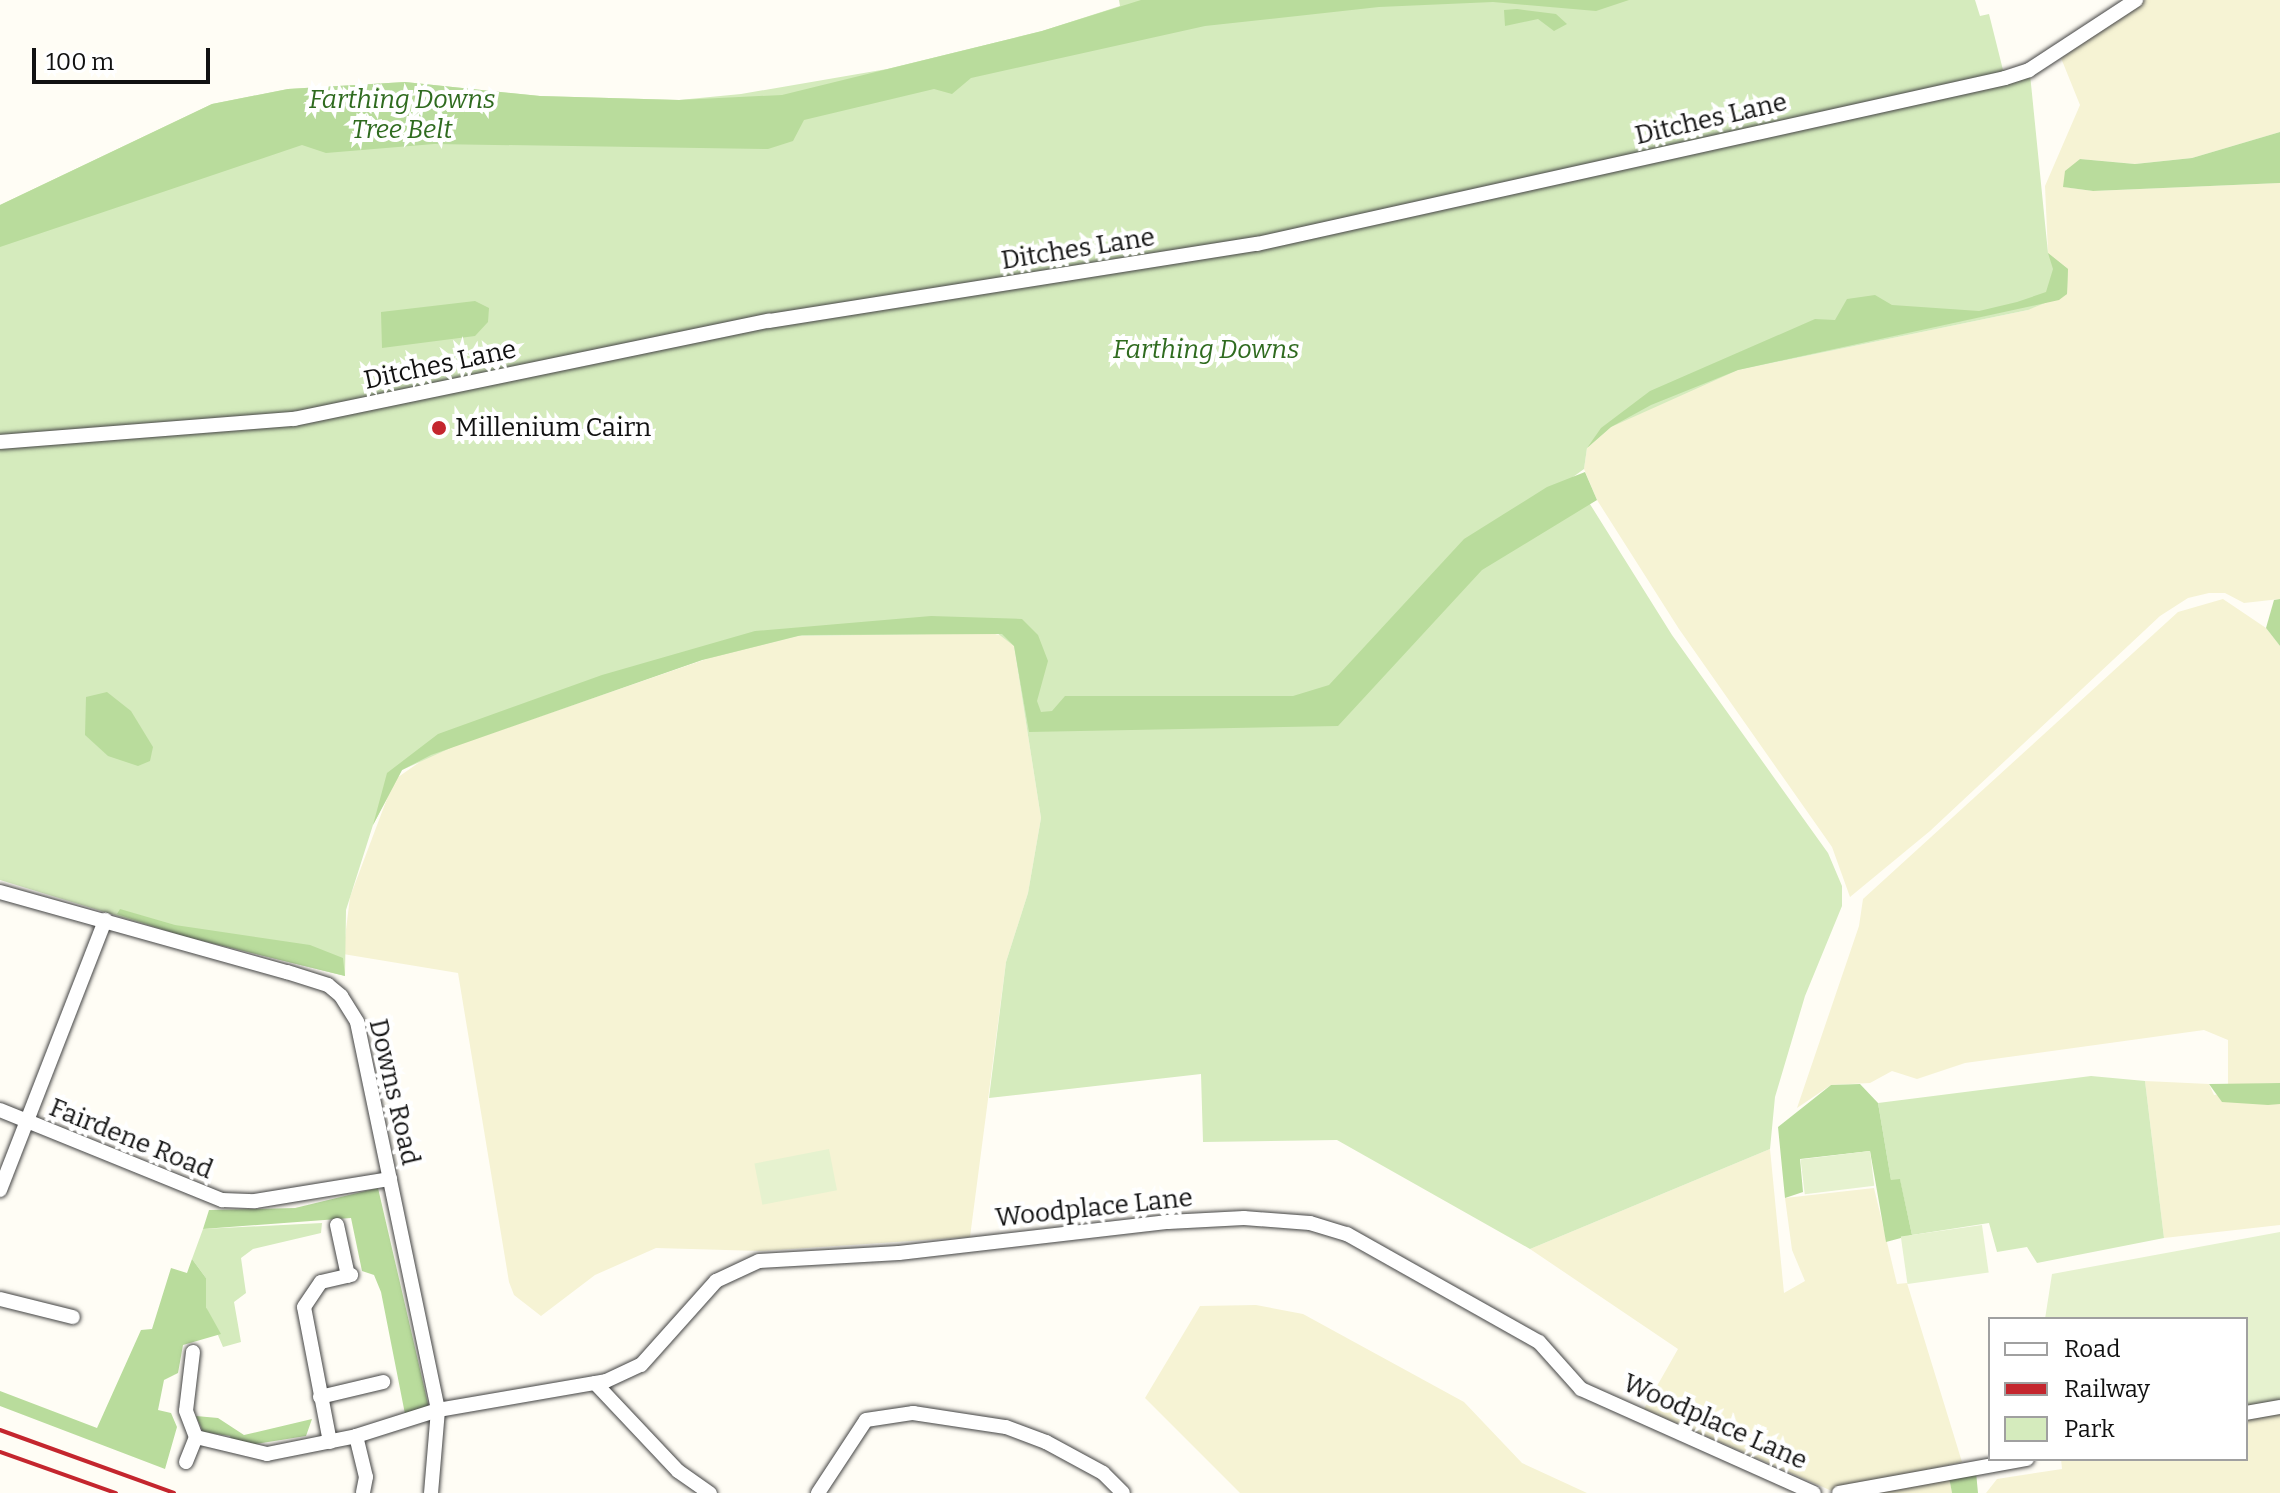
<!DOCTYPE html>
<style>
body{margin:0}
#map{position:relative;width:2280px;height:1493px;overflow:hidden;background:#fffdf5;font-family:Bitter,serif}
div>[style]{position:absolute}
.farmland>*{inset:0;background:#f6f3d4}
.green>*{inset:0;background:#d5ebbd}
.forest>*{inset:0;background:#b9dc9c}
.pitch>*{inset:0;background:#e6f2cf;transform-origin:0 0}
.roads{filter:drop-shadow(0 0 2px #444) drop-shadow(0 0 2px #444)}
.minor>*{height:14px;margin:-7px;padding:0 7px;transform-origin:7px;border-radius:7px;background:#fff}
.rail>*{height:4px;margin:-2px;padding:0 2px;transform-origin:2px;border-radius:2px;background:#c4262e}
.dots>*{width:22px;height:22px;translate:-50% -50%;box-sizing:border-box;border:4px solid #fff;border-radius:50%}
span{translate:-50% -50%;white-space:nowrap;text-align:center;line-height:1.15;-webkit-text-stroke:8px #fff;paint-order:stroke}
.park-label{font-size:26px;color:#2f6b1f;font-style:italic}
.street-label{font-size:26px;color:#111}
.poi-label{font-size:26px;color:#111}
.left{translate:0 -50%;text-align:left}
.legend{position:absolute;left:1988px;top:1317px;width:260px;height:144px;box-sizing:border-box;background:#fff;border:2px solid #a0a0a0;margin:0;padding:10px 14px;list-style:none;font-size:24px;color:#111}
.legend li{display:flex;align-items:center;gap:16px;height:40px}
.legend b{width:40px;border:2px solid #a0a0a0}
.scale{position:absolute;left:32px;top:48px;width:178px;height:36px;box-sizing:border-box;border:4px solid #111;border-top:0;padding-left:10px;font-size:24px;line-height:28px;white-space:nowrap;color:#111;-webkit-text-stroke:6px #fff;paint-order:stroke}
</style>
<div id="map">
<div class="farmland">
<i style="clip-path:polygon(2145px 0,2280px 0,2280px 132px,2192px 158px,2135px 164px,2080px 159px,2064px 187px,2093px 191px,2280px 183px,2280px 599px,2244px 603px,2225px 593px,2209px 593px,2188px 598px,2160px 616px,1930px 831px,1850px 897px,1832px 847px,1679px 629px,1597px 500px,1584px 469px,1587px 448px,1611px 427px,1651px 405px,1738px 370px,2028px 310px,2048px 253px,2045px 186px,2080px 105px,2061px 58px)"></i>
<i style="clip-path:polygon(2223px 599px,2266px 628px,2280px 646px,2280px 1083px,2228px 1085px,2228px 1040px,2204px 1030px,1965px 1063px,1917px 1079px,1892px 1071px,1870px 1083px,1831px 1085px,1797px 1108px,1859px 926px,1863px 899px,2178px 612px)"></i>
<i style="clip-path:polygon(990px 633px,1005px 636px,1014px 646px,1041px 818px,1028px 893px,1006px 962px,970px 1237px,761px 1251px,656px 1248px,595px 1275px,541px 1316px,514px 1295px,509px 1282px,458px 973px,343px 954px,350px 897px,394px 780px,431px 754px,715px 656px,798px 636px)"></i>
<i style="clip-path:polygon(2145px 1081px,2209px 1084px,2214px 1095px,2280px 1086px,2280px 1225px,2164px 1238px)"></i>
<i style="clip-path:polygon(1770px 1149px,1784px 1293px,1805px 1281px,1792px 1250px,1785px 1198px,1874px 1188px,1897px 1284px,1907px 1283px,1962px 1462px,1832px 1491px,1644px 1409px,1678px 1349px,1530px 1249px)"></i>
<i style="clip-path:polygon(1256px 1305px,1303px 1314px,1464px 1402px,1522px 1463px,1587px 1493px,1240px 1493px,1145px 1398px,1200px 1306px)"></i>
<i style="clip-path:polygon(2280px 1413px,2280px 1493px,1986px 1493px,1997px 1479px,2062px 1469px,2061px 1459px,2246px 1459px,2246px 1418px)"></i>
<i style="clip-path:polygon(1949px 1477px,1952px 1493px,1863px 1493px)"></i>
</div>
<div class="green">
<i style="clip-path:polygon(1119px 0,1975px 0,1980px 16px,1989px 14px,2003px 70px,2030px 74px,2048px 253px,2068px 269px,2067px 294px,2028px 310px,1738px 370px,1611px 427px,1587px 448px,1584px 469px,1573px 477px,1672px 635px,1828px 853px,1842px 886px,1842px 906px,1805px 996px,1775px 1097px,1770px 1149px,1530px 1249px,1337px 1140px,1203px 1142px,1201px 1074px,989px 1098px,1006px 962px,1028px 893px,1041px 818px,1014px 646px,997px 633px,798px 636px,702px 660px,466px 741px,402px 770px,373px 825px,346px 910px,345px 976px,183px 936px,0 880px,0 205px,212px 104px,288px 89px,405px 82px,540px 96px,679px 100px,741px 94px,887px 69px,1042px 31px,1120px 6px)"></i>
<i style="clip-path:polygon(2091px 1076px,2145px 1081px,2164px 1238px,2037px 1263px,2027px 1247px,1997px 1252px,1989px 1223px,1912px 1235px,1900px 1180px,1891px 1180px,1878px 1103px)"></i>
<i style="clip-path:polygon(322px 1223px,321px 1233px,253px 1249px,241px 1258px,246px 1293px,234px 1302px,241px 1342px,223px 1347px,206px 1307px,206px 1278px,192px 1259px,203px 1229px)"></i>
</div>
<div class="forest">
<i style="clip-path:polygon(1141px 0,1629px 0,1596px 11px,1493px 2px,1379px 7px,1205px 26px,971px 78px,952px 94px,934px 89px,804px 120px,793px 141px,768px 149px,434px 144px,326px 153px,302px 145px,0 247px,0 205px,212px 104px,288px 89px,405px 82px,540px 96px,679px 100px,782px 95px,1042px 31px)"></i>
<i style="clip-path:polygon(1517px 9px,1556px 14px,1567px 24px,1554px 31px,1538px 19px,1505px 26px,1504px 10px)"></i>
<i style="clip-path:polygon(2280px 132px,2280px 183px,2093px 191px,2063px 187px,2065px 171px,2080px 159px,2135px 164px,2192px 158px)"></i>
<i style="clip-path:polygon(2048px 253px,2068px 269px,2067px 294px,2059px 300px,1738px 370px,1651px 405px,1611px 427px,1587px 448px,1601px 428px,1650px 391px,1815px 319px,1835px 320px,1847px 299px,1875px 295px,1892px 305px,1979px 311px,2017px 302px,2046px 292px,2053px 269px)"></i>
<i style="clip-path:polygon(475px 301px,489px 308px,488px 322px,475px 336px,382px 348px,381px 312px)"></i>
<i style="clip-path:polygon(1585px 472px,1597px 500px,1482px 570px,1338px 726px,1029px 732px,1014px 646px,1002px 634px,802px 635px,702px 660px,431px 755px,402px 770px,373px 825px,387px 773px,438px 734px,602px 675px,755px 631px,931px 616px,1022px 619px,1038px 635px,1048px 661px,1037px 701px,1041px 712px,1052px 711px,1065px 696px,1293px 696px,1329px 685px,1464px 539px,1547px 487px)"></i>
<i style="clip-path:polygon(2280px 599px,2280px 646px,2266px 628px,2274px 600px)"></i>
<i style="clip-path:polygon(107px 692px,131px 711px,153px 747px,150px 761px,138px 766px,108px 756px,85px 735px,86px 697px)"></i>
<i style="clip-path:polygon(120px 909px,175px 925px,310px 945px,343px 958px,345px 976px,183px 936px,117px 914px)"></i>
<i style="clip-path:polygon(2280px 1083px,2280px 1104px,2268px 1105px,2222px 1102px,2209px 1084px)"></i>
<i style="clip-path:polygon(1860px 1084px,1878px 1103px,1891px 1180px,1900px 1179px,1912px 1235px,1886px 1242px,1870px 1151px,1800px 1159px,1803px 1192px,1785px 1198px,1778px 1127px,1831px 1085px)"></i>
<i style="clip-path:polygon(378px 1188px,429px 1408px,405px 1414px,381px 1292px,374px 1275px,362px 1271px,351px 1218px,203px 1229px,209px 1210px,295px 1208px)"></i>
<i style="clip-path:polygon(192px 1259px,206px 1278px,206px 1307px,221px 1334px,183px 1345px,178px 1373px,164px 1380px,158px 1410px,171px 1413px,177px 1427px,165px 1469px,0 1406px,0 1391px,97px 1428px,141px 1330px,152px 1329px,171px 1268px,187px 1273px)"></i>
<i style="clip-path:polygon(196px 1416px,218px 1418px,244px 1435px,312px 1419px,306px 1436px,249px 1445px,232px 1442px,230px 1436px,203px 1432px)"></i>
<i style="clip-path:polygon(1976px 1472px,1978px 1493px,1952px 1493px,1949px 1477px)"></i>
</div>
<div class="pitch">
<i style="left:829px;top:1149px;width:42px;height:76px;rotate:79deg"></i>
<i style="left:1870px;top:1151px;width:35px;height:70px;rotate:83deg"></i>
<i style="left:1982px;top:1225px;width:48px;height:82px;rotate:82deg"></i>
<i style="clip-path:polygon(2280px 1232px,2280px 1400px,2246px 1406px,2246px 1319px,2045px 1319px,2052px 1274px)"></i>
</div>
<div class="roads">
<div class="minor">
<i style="left:0;top:442px;width:295px;rotate:-4.5deg"></i>
<i style="left:294px;top:419px;width:485px;rotate:-11.7deg"></i>
<i style="left:769px;top:321px;width:494px;rotate:-9deg"></i>
<i style="left:1257px;top:244px;width:766px;rotate:-12.51deg"></i>
<i style="left:2005px;top:78px;width:25px;rotate:-18deg"></i>
<i style="left:2029px;top:70px;width:128px;rotate:-33.2deg"></i>
<i style="left:0;top:892px;width:298px;rotate:15.6deg"></i>
<i style="left:287px;top:972px;width:43px;rotate:17.6deg"></i>
<i style="left:328px;top:985px;width:17px;rotate:40deg"></i>
<i style="left:341px;top:996px;width:31px;rotate:58deg"></i>
<i style="left:357px;top:1022px;width:396px;rotate:78.2deg"></i>
<i style="left:438px;top:1410px;width:83px;rotate:94.8deg"></i>
<i style="left:0;top:1110px;width:240px;rotate:22.1deg"></i>
<i style="left:222px;top:1200px;width:33px;rotate:2deg"></i>
<i style="left:255px;top:1201px;width:137px;rotate:-9.3deg"></i>
<i style="left:0;top:1190px;width:290px;rotate:-68.7deg"></i>
<i style="left:337px;top:1225px;width:52px;rotate:77.8deg"></i>
<i style="left:0;top:1299px;width:75px;rotate:13.9deg"></i>
<i style="left:193px;top:1352px;width:59px;rotate:96.8deg"></i>
<i style="left:186px;top:1411px;width:28px;rotate:69deg"></i>
<i style="left:196px;top:1437px;width:73px;rotate:13.5deg"></i>
<i style="left:267px;top:1454px;width:91px;rotate:-11.4deg"></i>
<i style="left:356px;top:1436px;width:86px;rotate:-17.6deg"></i>
<i style="left:438px;top:1410px;width:170px;rotate:-9.8deg"></i>
<i style="left:606px;top:1381px;width:38px;rotate:-25deg"></i>
<i style="left:641px;top:1365px;width:113px;rotate:-48.2deg"></i>
<i style="left:716px;top:1281px;width:47px;rotate:-24.9deg"></i>
<i style="left:759px;top:1261px;width:140px;rotate:-3.3deg"></i>
<i style="left:899px;top:1253px;width:271px;rotate:-6.6deg"></i>
<i style="left:1168px;top:1222px;width:76px;rotate:-3deg"></i>
<i style="left:1244px;top:1218px;width:66px;rotate:4.3deg"></i>
<i style="left:1310px;top:1223px;width:39px;rotate:17deg"></i>
<i style="left:1347px;top:1234px;width:220px;rotate:29.4deg"></i>
<i style="left:1539px;top:1342px;width:63px;rotate:48.2deg"></i>
<i style="left:1581px;top:1389px;width:255px;rotate:24.1deg"></i>
<i style="left:595px;top:1383px;width:121px;rotate:46.7deg"></i>
<i style="left:678px;top:1471px;width:39px;rotate:35deg"></i>
<i style="left:320px;top:1397px;width:65px;rotate:-13.4deg"></i>
<i style="left:2246px;top:1413px;width:35px;rotate:-10deg"></i>
<i style="left:356px;top:1436px;width:42px;rotate:76.3deg"></i>
<i style="left:366px;top:1477px;width:16px;rotate:101deg"></i>
<i style="left:330px;top:1442px;width:137px;rotate:-100.9deg"></i>
<i style="left:304px;top:1307px;width:30px;rotate:-56deg"></i>
<i style="left:321px;top:1282px;width:31px;rotate:-13deg"></i>
<i style="left:186px;top:1462px;width:27px;rotate:-68deg"></i>
<i style="left:818px;top:1493px;width:87px;rotate:-56.7deg"></i>
<i style="left:866px;top:1420px;width:48px;rotate:-8.5deg"></i>
<i style="left:913px;top:1413px;width:94px;rotate:8.6deg"></i>
<i style="left:1006px;top:1427px;width:43px;rotate:20.6deg"></i>
<i style="left:1046px;top:1442px;width:65px;rotate:28.5deg"></i>
<i style="left:1103px;top:1473px;width:28px;rotate:45deg"></i>
<i style="left:1839px;top:1493px;width:191px;rotate:-10.3deg"></i>
</div>
</div>
<div class="rail">
<i style="left:0;top:1430px;width:185px;rotate:19.9deg"></i>
<i style="left:0;top:1452px;width:123px;rotate:19.5deg"></i>
</div>
<div class="dots">
<i style="left:439px;top:428px;background:#c4262e"></i>
</div>
<div class="park-label">
<span style="left:402px;top:115px">Farthing Downs<br>Tree Belt</span>
<span style="left:1206px;top:350px">Farthing Downs</span>
</div>
<div class="street-label">
<span style="left:1711px;top:119px;rotate:-13deg">Ditches Lane</span>
<span style="left:1078px;top:249px;rotate:-9deg">Ditches Lane</span>
<span style="left:440px;top:365px;rotate:-12deg">Ditches Lane</span>
<span style="left:394px;top:1092px;rotate:77deg">Downs Road</span>
<span style="left:131px;top:1139px;rotate:22deg">Fairdene Road</span>
<span style="left:1094px;top:1208px;rotate:-6deg">Woodplace Lane</span>
<span style="left:1715px;top:1422px;rotate:24deg">Woodplace Lane</span>
</div>
<div class="poi-label">
<span class="left" style="left:455px;top:428px">Millenium Cairn</span>
</div>
<ul class="legend">
<li><b style="height:10px;background:#fff"></b>Road</li>
<li><b style="height:10px;background:#c4262e"></b>Railway</li>
<li><b style="height:22px;background:#d5ebbd"></b>Park</li>
</ul>
<div class="scale">100 m</div>
</div>
